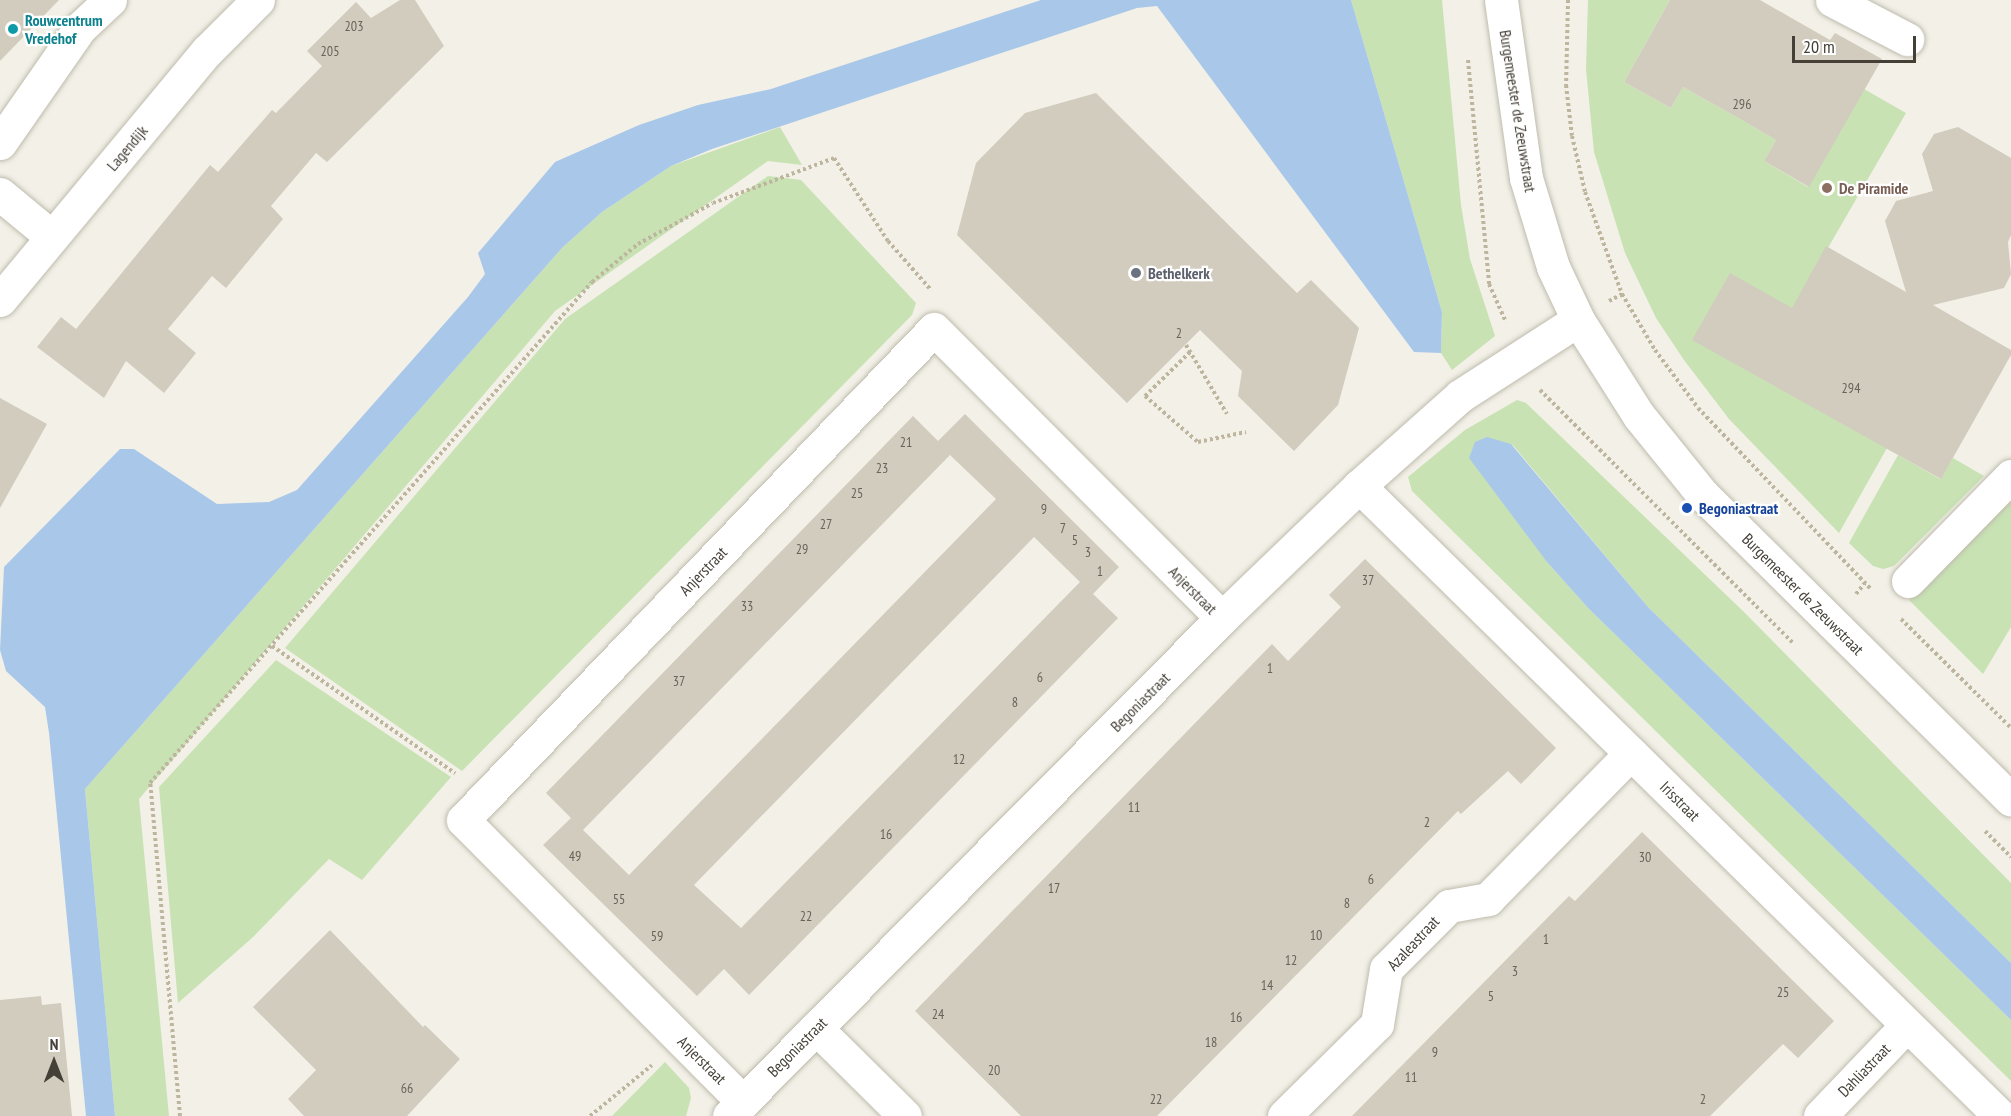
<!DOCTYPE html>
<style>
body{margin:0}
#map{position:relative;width:2011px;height:1116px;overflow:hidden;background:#f2f0e7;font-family:"PT Sans Narrow",sans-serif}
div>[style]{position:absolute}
.green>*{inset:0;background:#c8e2b4}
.water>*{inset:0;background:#a9c8e9}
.building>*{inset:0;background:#d2ccbe}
.path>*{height:4px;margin-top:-2px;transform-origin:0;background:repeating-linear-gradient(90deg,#bdb59d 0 3px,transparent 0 6px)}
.roads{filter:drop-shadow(0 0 2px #bfbbad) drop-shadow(0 0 2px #bfbbad)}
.minor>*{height:33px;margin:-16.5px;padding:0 16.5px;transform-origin:16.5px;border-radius:16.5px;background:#fff}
.dots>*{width:16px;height:16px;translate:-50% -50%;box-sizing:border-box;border:3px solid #fff;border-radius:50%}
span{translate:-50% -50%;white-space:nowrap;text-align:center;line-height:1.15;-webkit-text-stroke:4.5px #fff;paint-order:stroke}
.number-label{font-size:14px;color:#686359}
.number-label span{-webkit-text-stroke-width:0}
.culture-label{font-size:16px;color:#0d838f;font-weight:700}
.left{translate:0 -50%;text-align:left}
.street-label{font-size:16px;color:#444037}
.education-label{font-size:16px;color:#785e54;font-weight:700}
.worship-label{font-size:16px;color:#5b616d;font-weight:700}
.transit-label{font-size:16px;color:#164399;font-weight:700}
.north{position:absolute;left:24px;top:1032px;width:60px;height:60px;-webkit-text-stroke:4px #fff;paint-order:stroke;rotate:0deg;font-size:16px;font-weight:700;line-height:24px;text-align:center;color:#444037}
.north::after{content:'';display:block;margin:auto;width:21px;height:27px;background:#444037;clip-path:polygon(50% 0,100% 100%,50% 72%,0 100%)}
.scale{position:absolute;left:1792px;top:36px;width:124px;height:27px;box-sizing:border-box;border:3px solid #444037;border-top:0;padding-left:8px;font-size:18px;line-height:21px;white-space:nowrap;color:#444037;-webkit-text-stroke:4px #fff;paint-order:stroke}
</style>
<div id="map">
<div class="green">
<i style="clip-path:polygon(1351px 0,1442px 0,1461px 205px,1470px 259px,1495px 336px,1452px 370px,1441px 353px,1442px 312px)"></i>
<i style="clip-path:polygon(1588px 0,1670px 0,1624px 82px,1671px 108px,1683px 87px,1747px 123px,1776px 140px,1764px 161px,1808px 187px,1864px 89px,1906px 113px,1755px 374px,1887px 448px,1839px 533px,1729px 419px,1684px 360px,1656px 318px,1625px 253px,1594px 152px,1586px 69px)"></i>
<i style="clip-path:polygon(780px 127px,802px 165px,768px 161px,555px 311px,139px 799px,169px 1116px,115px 1116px,85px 789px,562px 248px,602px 212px,671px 166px)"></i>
<i style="clip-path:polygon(768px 176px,801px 180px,916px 303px,912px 315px,462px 771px,285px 648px,565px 319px)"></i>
<i style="clip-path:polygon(1517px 400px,1526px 403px,1745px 613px,2011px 883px,2011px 963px,1648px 607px,1512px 444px,1547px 562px,1588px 608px,2011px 1020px,2011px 1081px,1412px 491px,1408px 477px,1465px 430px)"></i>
<i style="clip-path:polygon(1898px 455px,1940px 479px,1953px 458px,1984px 476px,1894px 566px,1883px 569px,1873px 566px,1849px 543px)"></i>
<i style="clip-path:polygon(2011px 491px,2011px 627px,1983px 674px,1909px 600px)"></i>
<i style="clip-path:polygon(276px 660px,451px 777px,362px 880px,329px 859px,252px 938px,178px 1003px,159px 787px)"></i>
<i style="clip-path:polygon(665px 1062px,689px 1088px,691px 1098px,686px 1116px,612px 1116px)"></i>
</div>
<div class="water">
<i style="clip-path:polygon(1041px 0,1351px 0,1442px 312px,1441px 353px,1414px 352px,1157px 6px,1137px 8px,712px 149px,671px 166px,602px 212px,562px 248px,85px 789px,115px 1116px,86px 1116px,49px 733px,45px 707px,6px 671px,0 650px,4px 567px,120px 449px,134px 449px,217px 504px,269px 502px,297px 490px,468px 297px,485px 274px,478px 253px,555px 162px,639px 125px,698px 105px,771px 89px)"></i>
<i style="clip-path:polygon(1487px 437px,1511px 444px,1648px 607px,2011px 963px,2011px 1020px,1588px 608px,1547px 562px,1469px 458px,1475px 442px)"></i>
</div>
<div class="building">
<i style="clip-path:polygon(0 0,59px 0,0 61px)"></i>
<i style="clip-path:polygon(400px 0,415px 0,444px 46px,327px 162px,316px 153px,271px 206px,283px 219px,226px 288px,212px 276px,168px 329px,196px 353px,164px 393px,126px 361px,104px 398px,37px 347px,61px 317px,76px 329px,210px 165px,218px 172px,272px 110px,276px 113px,322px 66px,307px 51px,356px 2px,371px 18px)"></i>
<i style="clip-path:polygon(1670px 0,1760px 0,1830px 40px,1835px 33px,1882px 59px,1809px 187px,1764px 161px,1776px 140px,1747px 123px,1683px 87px,1671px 108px,1624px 82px)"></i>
<i style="clip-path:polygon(1096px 93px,1297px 293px,1311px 280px,1359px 328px,1338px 405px,1294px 451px,1238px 396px,1242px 371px,1200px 330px,1127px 403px,957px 235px,976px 163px,1025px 113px)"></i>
<i style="clip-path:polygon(1958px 127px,2011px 158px,2011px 235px,2008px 242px,2011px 274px,2004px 288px,1933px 305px,2011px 350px,2011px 355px,1941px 479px,1692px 340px,1730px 273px,1792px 308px,1826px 246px,1906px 292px,1885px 221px,1896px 201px,1933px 191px,1922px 154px,1934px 134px)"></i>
<i style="clip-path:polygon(0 398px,47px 424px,0 508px)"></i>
<i style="clip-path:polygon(evenodd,965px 414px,1119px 567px,1093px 594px,1118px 618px,749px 995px,724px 969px,697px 996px,543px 845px,571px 818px,576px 823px,546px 793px,913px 416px,938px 441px,965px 414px,950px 455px,996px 499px,629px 875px,583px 830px,950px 455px,965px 414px,1034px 537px,1080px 582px,741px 928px,694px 885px,1034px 537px)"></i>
<i style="clip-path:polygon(1365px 559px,1556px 748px,1521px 784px,1508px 771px,1461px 814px,1458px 811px,1157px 1116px,1021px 1116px,915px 1011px,1272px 644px,1288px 661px,1341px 607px,1329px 595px)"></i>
<i style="clip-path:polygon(1642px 832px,1834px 1021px,1798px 1058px,1783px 1044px,1710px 1116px,1352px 1116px,1569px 896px,1575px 901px)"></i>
<i style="clip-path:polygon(330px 930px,423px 1027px,425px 1025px,460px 1059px,407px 1116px,304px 1116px,288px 1099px,316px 1070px,253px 1007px)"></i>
<i style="clip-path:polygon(41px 996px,42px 1005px,61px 1003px,72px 1116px,0 1116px,0 1000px)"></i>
</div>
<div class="path">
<i style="left:1568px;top:0;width:85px;rotate:91.3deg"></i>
<i style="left:1566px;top:85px;width:51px;rotate:83.3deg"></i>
<i style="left:1572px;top:136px;width:57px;rotate:76.9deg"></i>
<i style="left:1585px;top:192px;width:109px;rotate:70.1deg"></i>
<i style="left:1622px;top:294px;width:65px;rotate:59.5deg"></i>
<i style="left:1655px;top:350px;width:72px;rotate:53.4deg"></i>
<i style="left:1698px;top:408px;width:249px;rotate:46.3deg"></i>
<i style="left:1468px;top:60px;width:225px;rotate:84.6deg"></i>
<i style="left:1489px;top:284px;width:42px;rotate:65.9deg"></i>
<i style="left:1609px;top:301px;width:15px;rotate:-28deg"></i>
<i style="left:1186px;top:345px;width:80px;rotate:59.3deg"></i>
<i style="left:1190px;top:352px;width:63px;rotate:135.6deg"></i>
<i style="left:1145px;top:396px;width:70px;rotate:41deg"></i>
<i style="left:1198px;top:442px;width:49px;rotate:-11.8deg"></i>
<i style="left:1540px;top:390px;width:358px;rotate:45deg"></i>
<i style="left:1856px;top:594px;width:14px;rotate:-51deg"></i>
<i style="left:1901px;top:619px;width:155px;rotate:44.7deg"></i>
<i style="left:272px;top:646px;width:223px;rotate:34.8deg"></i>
<i style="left:1985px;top:831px;width:37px;rotate:45deg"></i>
<i style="left:180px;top:1116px;width:334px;rotate:-95.1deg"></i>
<i style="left:150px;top:783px;width:668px;rotate:-48.58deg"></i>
<i style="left:592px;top:282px;width:60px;rotate:-39.6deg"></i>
<i style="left:638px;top:244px;width:85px;rotate:-28.7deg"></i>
<i style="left:713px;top:203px;width:129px;rotate:-20.4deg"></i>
<i style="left:834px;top:158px;width:99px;rotate:57deg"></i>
<i style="left:888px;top:241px;width:65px;rotate:48.7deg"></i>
<i style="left:590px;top:1116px;width:80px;rotate:-39.4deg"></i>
</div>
<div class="roads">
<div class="minor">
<i style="left:1501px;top:0;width:180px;rotate:82deg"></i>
<i style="left:1526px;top:178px;width:93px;rotate:73.1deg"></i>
<i style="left:1553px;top:267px;width:59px;rotate:64.7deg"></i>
<i style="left:1578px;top:320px;width:114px;rotate:57.6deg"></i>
<i style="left:1639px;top:416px;width:102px;rotate:51deg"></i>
<i style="left:1703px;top:495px;width:433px;rotate:44.7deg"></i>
<i style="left:1832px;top:0;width:85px;rotate:27.5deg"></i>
<i style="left:0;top:143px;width:140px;rotate:-55.2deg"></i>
<i style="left:80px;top:28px;width:41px;rotate:-43deg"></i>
<i style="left:0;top:194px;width:67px;rotate:39.6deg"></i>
<i style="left:0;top:300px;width:324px;rotate:-50.3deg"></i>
<i style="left:207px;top:51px;width:72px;rotate:-45deg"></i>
<i style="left:1359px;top:486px;width:899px;rotate:44.5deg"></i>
<i style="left:1908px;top:581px;width:147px;rotate:-45.6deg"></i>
<i style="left:816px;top:1028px;width:125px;rotate:44.7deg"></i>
<i style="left:743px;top:1102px;width:397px;rotate:-134.8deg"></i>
<i style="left:463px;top:820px;width:680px;rotate:-46.19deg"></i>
<i style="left:934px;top:329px;width:408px;rotate:45.1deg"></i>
<i style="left:729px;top:1116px;width:701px;rotate:-45.29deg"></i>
<i style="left:1222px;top:618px;width:190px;rotate:-43.9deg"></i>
<i style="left:1359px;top:486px;width:135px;rotate:-41.7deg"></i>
<i style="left:1460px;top:396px;width:140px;rotate:-32.8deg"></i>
<i style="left:1284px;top:1116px;width:131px;rotate:-44.7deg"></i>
<i style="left:1377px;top:1024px;width:56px;rotate:-80.7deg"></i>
<i style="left:1386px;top:969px;width:89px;rotate:-45deg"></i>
<i style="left:1449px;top:906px;width:40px;rotate:-10deg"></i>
<i style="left:1488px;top:899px;width:204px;rotate:-45.6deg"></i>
<i style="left:1820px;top:1116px;width:126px;rotate:-46.3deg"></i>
</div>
</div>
<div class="dots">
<i style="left:13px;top:29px;background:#0f9aa8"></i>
<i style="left:1827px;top:188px;background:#8d6e63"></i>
<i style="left:1136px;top:273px;background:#6b7280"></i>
<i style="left:1687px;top:508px;background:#1a4fb4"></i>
</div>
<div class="number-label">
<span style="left:354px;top:26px">203</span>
<span style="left:330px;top:51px">205</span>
<span style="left:1742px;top:104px">296</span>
<span style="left:1179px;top:333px">2</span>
<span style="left:1851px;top:388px">294</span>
<span style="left:906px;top:442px">21</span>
<span style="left:882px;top:468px">23</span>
<span style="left:857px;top:493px">25</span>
<span style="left:1044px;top:509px">9</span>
<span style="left:826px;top:524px">27</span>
<span style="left:1063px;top:528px">7</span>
<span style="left:1075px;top:540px">5</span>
<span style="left:802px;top:549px">29</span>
<span style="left:1088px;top:552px">3</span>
<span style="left:1100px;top:571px">1</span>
<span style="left:1368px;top:580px">37</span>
<span style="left:747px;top:606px">33</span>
<span style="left:1270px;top:668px">1</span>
<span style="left:1040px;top:677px">6</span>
<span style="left:679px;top:681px">37</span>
<span style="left:1015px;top:702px">8</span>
<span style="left:959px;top:759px">12</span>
<span style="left:1134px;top:807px">11</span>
<span style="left:1427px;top:822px">2</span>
<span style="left:886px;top:834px">16</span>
<span style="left:575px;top:856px">49</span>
<span style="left:1645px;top:857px">30</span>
<span style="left:1371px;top:879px">6</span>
<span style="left:1054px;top:888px">17</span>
<span style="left:619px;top:899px">55</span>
<span style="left:1347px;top:903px">8</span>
<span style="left:806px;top:916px">22</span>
<span style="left:1316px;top:935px">10</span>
<span style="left:657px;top:936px">59</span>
<span style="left:1546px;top:939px">1</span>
<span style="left:1291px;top:960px">12</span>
<span style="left:1515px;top:971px">3</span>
<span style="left:1267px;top:985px">14</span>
<span style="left:1783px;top:992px">25</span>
<span style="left:1491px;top:996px">5</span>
<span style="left:938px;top:1014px">24</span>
<span style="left:1236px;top:1017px">16</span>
<span style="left:1211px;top:1042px">18</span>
<span style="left:1435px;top:1052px">9</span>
<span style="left:994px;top:1070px">20</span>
<span style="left:1411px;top:1077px">11</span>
<span style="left:407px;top:1088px">66</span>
<span style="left:1156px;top:1099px">22</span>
<span style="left:1703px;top:1099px">2</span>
</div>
<div class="culture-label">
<span class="left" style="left:25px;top:29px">Rouwcentrum<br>Vredehof</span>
</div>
<div class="street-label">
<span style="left:1518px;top:111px;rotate:81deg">Burgemeester de Zeeuwstraat</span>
<span style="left:127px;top:148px;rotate:-50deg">Lagendijk</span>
<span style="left:703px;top:571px;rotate:-46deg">Anjerstraat</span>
<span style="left:1193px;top:590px;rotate:45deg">Anjerstraat</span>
<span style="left:1803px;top:594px;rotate:45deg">Burgemeester de Zeeuwstraat</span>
<span style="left:1140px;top:702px;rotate:-45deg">Begoniastraat</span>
<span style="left:1680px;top:801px;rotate:45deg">Irisstraat</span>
<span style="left:1413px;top:943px;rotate:-47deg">Azaleastraat</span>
<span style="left:797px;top:1047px;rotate:-45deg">Begoniastraat</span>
<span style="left:702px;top:1060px;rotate:45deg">Anjerstraat</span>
<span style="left:1864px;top:1070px;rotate:-46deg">Dahliastraat</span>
</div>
<div class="education-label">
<span class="left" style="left:1839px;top:188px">De Piramide</span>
</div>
<div class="worship-label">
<span class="left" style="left:1148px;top:273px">Bethelkerk</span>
</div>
<div class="transit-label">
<span class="left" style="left:1699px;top:508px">Begoniastraat</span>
</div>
<div class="north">N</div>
<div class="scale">20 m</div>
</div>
